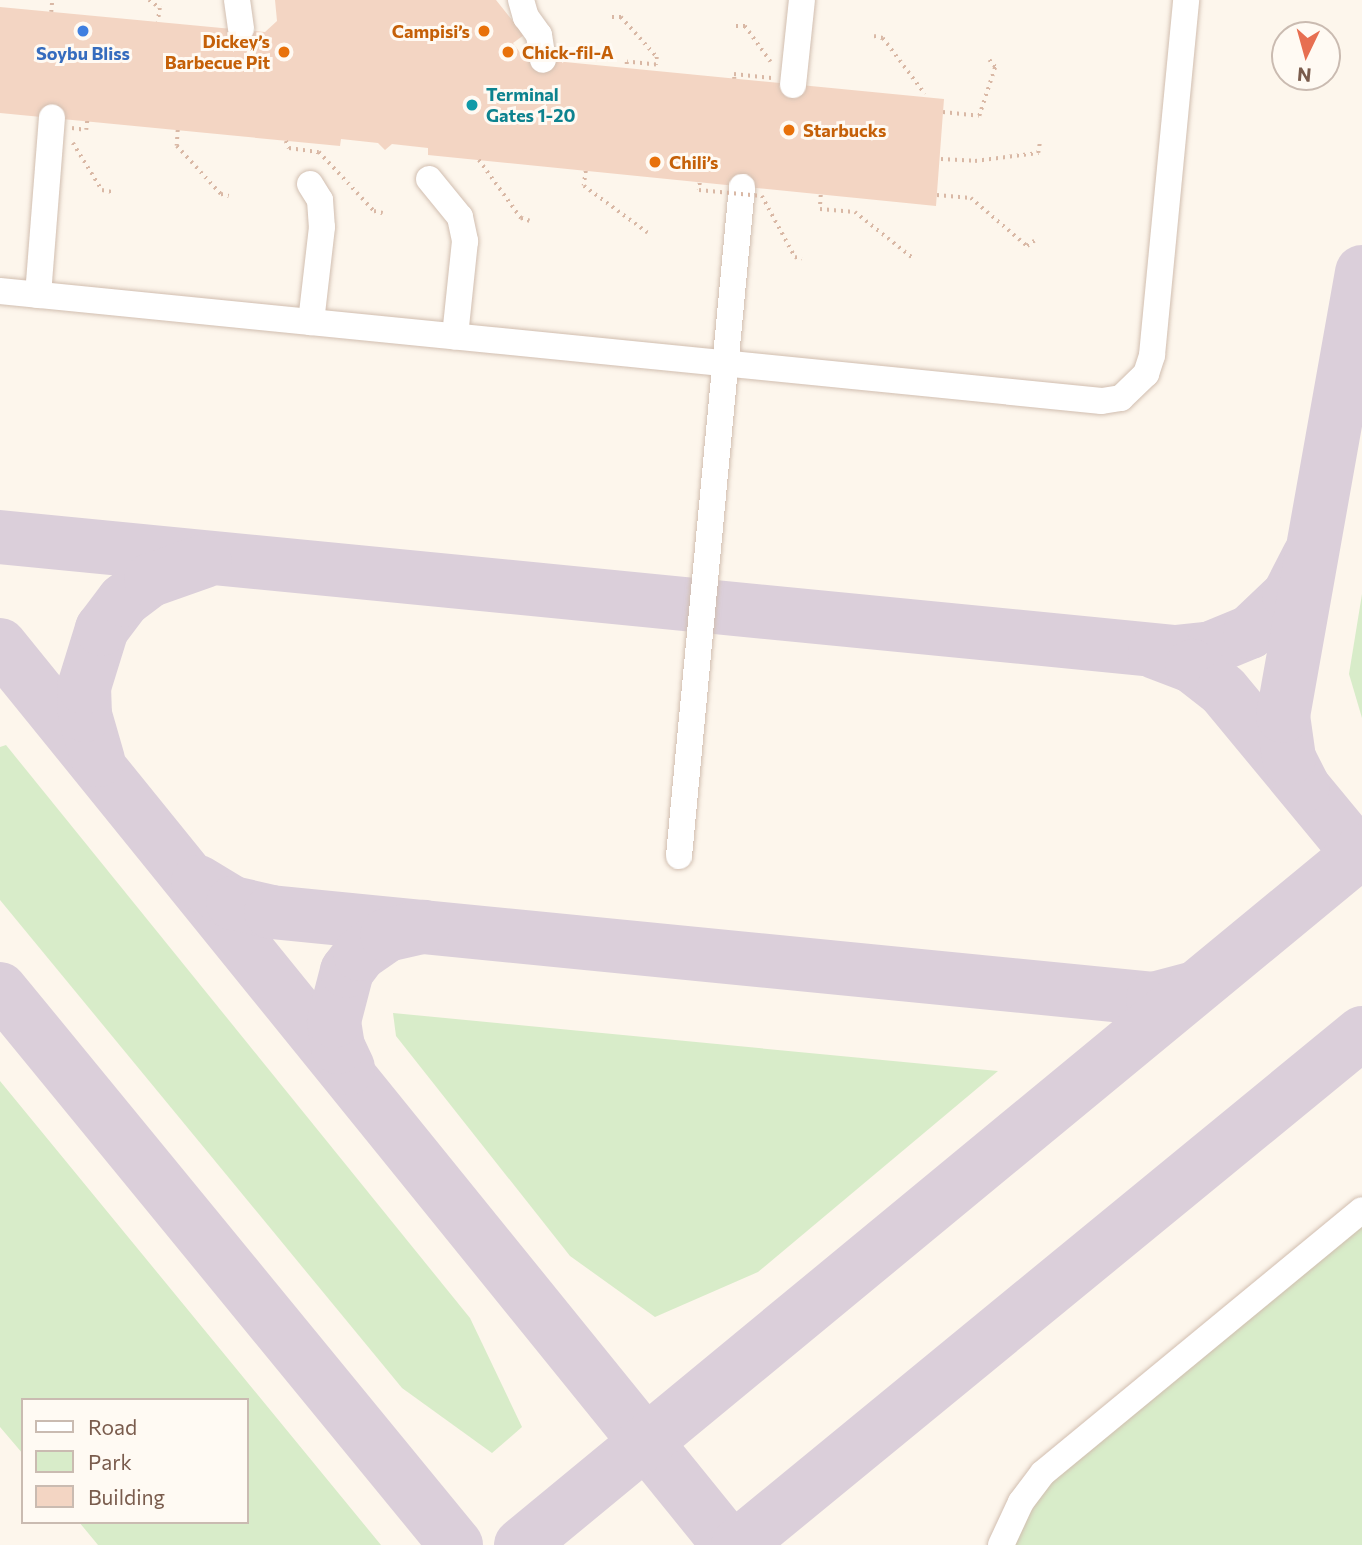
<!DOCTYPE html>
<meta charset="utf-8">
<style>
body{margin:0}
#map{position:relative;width:1362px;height:1545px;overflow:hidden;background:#fdf6ec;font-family:Commissioner,sans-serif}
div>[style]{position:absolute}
.green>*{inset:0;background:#d8ecc9}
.taxiway>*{height:54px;margin:-27px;padding:0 27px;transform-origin:27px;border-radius:27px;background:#dbcfda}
.building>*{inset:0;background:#f3d5c3}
.path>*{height:3.5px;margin-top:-1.75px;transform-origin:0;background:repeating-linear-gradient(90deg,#d9b8a5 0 2px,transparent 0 7px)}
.roads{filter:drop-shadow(0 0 2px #d1beb0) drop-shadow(0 0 2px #d1beb0)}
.minor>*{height:26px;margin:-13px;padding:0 13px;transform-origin:13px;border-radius:13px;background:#fff}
.path-bridge>*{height:3.5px;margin-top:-1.75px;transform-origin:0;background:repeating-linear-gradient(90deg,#d9b8a5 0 2px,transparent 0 7px)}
.dots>*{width:19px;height:19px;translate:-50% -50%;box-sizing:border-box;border:4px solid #fffaf3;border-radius:50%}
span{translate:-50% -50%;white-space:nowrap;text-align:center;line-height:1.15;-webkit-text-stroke:6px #fffaf3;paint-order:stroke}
.food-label{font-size:18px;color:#c56008;font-weight:700}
.right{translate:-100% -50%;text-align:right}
.left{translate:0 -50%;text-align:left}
.shop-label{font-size:18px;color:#366cbe;font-weight:700}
.culture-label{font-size:18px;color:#0d838f;font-weight:700}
.legend{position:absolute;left:21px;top:1398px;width:228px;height:126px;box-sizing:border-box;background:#fffaf3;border:2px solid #cabbb1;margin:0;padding:9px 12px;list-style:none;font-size:21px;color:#7a5c4d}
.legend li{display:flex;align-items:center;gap:14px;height:35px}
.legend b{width:35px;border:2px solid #cabbb1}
.north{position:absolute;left:1271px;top:21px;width:70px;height:70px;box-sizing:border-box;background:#fffaf3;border:2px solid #cabbb1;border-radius:50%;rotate:185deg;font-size:19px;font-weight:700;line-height:28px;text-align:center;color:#7a5c4d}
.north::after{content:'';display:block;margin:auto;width:24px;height:32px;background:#e76f51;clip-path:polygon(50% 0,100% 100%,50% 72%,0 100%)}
</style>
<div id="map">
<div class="green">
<i style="clip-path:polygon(1362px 594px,1362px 718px,1349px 674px)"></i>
<i style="clip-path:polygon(6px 745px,470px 1318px,522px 1427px,492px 1453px,402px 1388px,0 900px,0 747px)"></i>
<i style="clip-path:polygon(393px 1013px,998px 1071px,758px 1272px,655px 1317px,570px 1256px,396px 1036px)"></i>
<i style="clip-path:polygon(0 1081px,381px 1545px,98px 1545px,79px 1522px,247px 1522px,247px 1400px,23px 1400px,23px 1454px,0 1427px)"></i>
<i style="clip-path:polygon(1362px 1225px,1362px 1545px,1011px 1545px,1045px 1488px)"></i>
</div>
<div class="taxiway">
<i style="left:0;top:537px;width:1181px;rotate:5.59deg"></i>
<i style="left:1175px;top:652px;width:36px;rotate:-6deg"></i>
<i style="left:1211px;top:648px;width:42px;rotate:-22.3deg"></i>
<i style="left:1250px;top:632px;width:54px;rotate:-43.5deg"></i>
<i style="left:1289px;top:595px;width:44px;rotate:-62.9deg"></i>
<i style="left:0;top:645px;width:1158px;rotate:50.99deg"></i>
<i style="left:1155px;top:652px;width:40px;rotate:21deg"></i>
<i style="left:1192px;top:666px;width:39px;rotate:38deg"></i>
<i style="left:1223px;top:690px;width:218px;rotate:50.4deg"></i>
<i style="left:98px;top:760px;width:47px;rotate:-106.1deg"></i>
<i style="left:85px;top:715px;width:28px;rotate:-92deg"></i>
<i style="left:84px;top:687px;width:61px;rotate:-72.8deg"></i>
<i style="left:102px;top:629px;width:36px;rotate:-53deg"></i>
<i style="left:124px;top:600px;width:34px;rotate:-37deg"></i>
<i style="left:151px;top:580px;width:57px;rotate:-19.4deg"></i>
<i style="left:1303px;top:786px;width:31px;rotate:-117deg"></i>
<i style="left:1289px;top:758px;width:42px;rotate:-98.1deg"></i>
<i style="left:1283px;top:716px;width:451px;rotate:-79.9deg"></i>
<i style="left:198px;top:882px;width:41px;rotate:31deg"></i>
<i style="left:233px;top:903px;width:39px;rotate:13deg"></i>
<i style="left:271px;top:912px;width:886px;rotate:5.63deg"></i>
<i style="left:1153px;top:999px;width:43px;rotate:-14.7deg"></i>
<i style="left:0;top:989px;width:719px;rotate:50.64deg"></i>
<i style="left:348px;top:1068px;width:23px;rotate:-115deg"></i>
<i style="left:338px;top:1047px;width:26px;rotate:-99deg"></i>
<i style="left:334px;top:1021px;width:52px;rotate:-75.4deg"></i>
<i style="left:347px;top:971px;width:21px;rotate:-53deg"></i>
<i style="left:360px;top:954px;width:33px;rotate:-35deg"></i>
<i style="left:387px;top:935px;width:37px;rotate:-13deg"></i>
<i style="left:521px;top:1545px;width:1090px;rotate:-39.53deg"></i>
<i style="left:738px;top:1545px;width:807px;rotate:-39.37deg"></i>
</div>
<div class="building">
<i style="clip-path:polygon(275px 0,496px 0,524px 35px,513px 43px,524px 58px,944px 99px,936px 206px,428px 155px,428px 148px,392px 144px,385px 150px,378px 143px,341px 139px,340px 146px,0 113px,0 7px,265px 32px,277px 21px)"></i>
</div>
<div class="path">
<i style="left:149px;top:0;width:14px;rotate:36deg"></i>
<i style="left:160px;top:8px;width:14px;rotate:98deg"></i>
<i style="left:51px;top:12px;width:12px;rotate:-85deg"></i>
<i style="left:612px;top:17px;width:9px"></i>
<i style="left:621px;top:17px;width:54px;rotate:48deg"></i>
<i style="left:657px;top:57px;width:8px;rotate:97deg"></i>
<i style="left:656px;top:65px;width:29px;rotate:-174deg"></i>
<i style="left:627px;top:62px;width:6px;rotate:90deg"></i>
<i style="left:736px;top:26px;width:9px"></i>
<i style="left:745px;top:26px;width:44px;rotate:54.2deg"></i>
<i style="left:874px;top:36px;width:9px;rotate:13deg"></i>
<i style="left:883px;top:38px;width:70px;rotate:53.1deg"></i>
<i style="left:734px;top:79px;width:5px;rotate:-90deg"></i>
<i style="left:734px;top:74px;width:38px;rotate:6deg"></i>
<i style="left:943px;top:112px;width:36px;rotate:6deg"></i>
<i style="left:979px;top:116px;width:52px;rotate:-71.9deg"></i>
<i style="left:995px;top:67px;width:9px;rotate:-131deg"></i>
<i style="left:72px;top:128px;width:14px;rotate:8deg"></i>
<i style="left:86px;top:130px;width:9px;rotate:-84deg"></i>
<i style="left:178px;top:130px;width:16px;rotate:94deg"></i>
<i style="left:177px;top:146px;width:65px;rotate:47.5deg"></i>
<i style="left:221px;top:194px;width:8px;rotate:14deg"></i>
<i style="left:286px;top:141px;width:8px;rotate:67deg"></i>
<i style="left:289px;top:148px;width:30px;rotate:8deg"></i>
<i style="left:319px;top:152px;width:81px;rotate:47deg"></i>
<i style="left:374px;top:211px;width:9px;rotate:13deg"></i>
<i style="left:73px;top:143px;width:55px;rotate:58.3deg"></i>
<i style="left:102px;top:190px;width:10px;rotate:11deg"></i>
<i style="left:941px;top:159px;width:34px;rotate:3deg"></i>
<i style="left:975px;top:161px;width:64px;rotate:-7.2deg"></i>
<i style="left:1038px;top:153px;width:12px;rotate:-81deg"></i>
<i style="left:479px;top:160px;width:72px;rotate:54.1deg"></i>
<i style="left:521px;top:218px;width:9px;rotate:18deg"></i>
<i style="left:586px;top:171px;width:15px;rotate:98deg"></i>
<i style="left:584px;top:186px;width:79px;rotate:36.3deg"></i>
<i style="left:821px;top:195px;width:14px;rotate:94deg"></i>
<i style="left:820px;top:209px;width:35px;rotate:5deg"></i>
<i style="left:855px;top:212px;width:75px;rotate:38.5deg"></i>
<i style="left:937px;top:195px;width:34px;rotate:5deg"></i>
<i style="left:971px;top:198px;width:74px;rotate:40.6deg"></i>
<i style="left:1027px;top:246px;width:9px;rotate:-36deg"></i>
</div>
<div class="roads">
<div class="minor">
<i style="left:237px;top:0;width:29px;rotate:82deg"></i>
<i style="left:521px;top:0;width:18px;rotate:74deg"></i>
<i style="left:526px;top:17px;width:22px;rotate:54deg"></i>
<i style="left:539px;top:35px;width:25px;rotate:81deg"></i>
<i style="left:793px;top:85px;width:85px;rotate:-84deg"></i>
<i style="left:429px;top:179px;width:49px;rotate:50.8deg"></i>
<i style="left:460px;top:217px;width:25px;rotate:78deg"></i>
<i style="left:465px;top:241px;width:96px;rotate:96deg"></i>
<i style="left:310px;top:184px;width:19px;rotate:58deg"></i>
<i style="left:320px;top:200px;width:27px;rotate:86deg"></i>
<i style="left:322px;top:227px;width:96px;rotate:96.6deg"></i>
<i style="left:0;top:291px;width:1107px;rotate:5.7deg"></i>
<i style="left:1102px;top:401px;width:19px;rotate:-9deg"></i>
<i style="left:1121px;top:398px;width:35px;rotate:-44deg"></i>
<i style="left:1146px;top:374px;width:20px;rotate:-72deg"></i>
<i style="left:1152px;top:355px;width:357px;rotate:-84.5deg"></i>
<i style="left:38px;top:295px;width:178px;rotate:-85.5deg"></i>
<i style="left:679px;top:856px;width:672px;rotate:-84.62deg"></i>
<i style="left:1001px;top:1545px;width:47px;rotate:-65.1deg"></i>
<i style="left:1021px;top:1502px;width:36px;rotate:-53deg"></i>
<i style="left:1043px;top:1473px;width:413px;rotate:-39.5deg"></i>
</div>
</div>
<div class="path-bridge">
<i style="left:700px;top:183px;width:7px;rotate:98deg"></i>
<i style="left:699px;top:190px;width:63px;rotate:5.4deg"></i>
<i style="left:762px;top:196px;width:69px;rotate:61.6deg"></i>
<i style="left:795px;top:257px;width:7px;rotate:16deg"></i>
</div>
<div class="dots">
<i style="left:83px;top:31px;background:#3f7fe0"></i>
<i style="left:484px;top:31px;background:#e8710a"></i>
<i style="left:284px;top:52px;background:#e8710a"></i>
<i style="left:508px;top:52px;background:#e8710a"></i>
<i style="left:472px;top:105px;background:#0f9aa8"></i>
<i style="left:789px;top:130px;background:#e8710a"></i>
<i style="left:655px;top:162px;background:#e8710a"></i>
</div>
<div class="food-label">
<span class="right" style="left:470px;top:31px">Campisi’s</span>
<span class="right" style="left:270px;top:52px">Dickey’s<br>Barbecue Pit</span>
<span class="left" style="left:522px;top:52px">Chick-fil-A</span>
<span class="left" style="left:803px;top:130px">Starbucks</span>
<span class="left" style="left:669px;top:162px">Chili’s</span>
</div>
<div class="shop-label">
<span style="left:83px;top:53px">Soybu Bliss</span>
</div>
<div class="culture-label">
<span class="left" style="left:486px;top:105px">Terminal<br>Gates 1-20</span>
</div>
<ul class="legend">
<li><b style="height:9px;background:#fff"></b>Road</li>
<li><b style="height:19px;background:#d8ecc9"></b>Park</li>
<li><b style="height:19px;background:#f3d5c3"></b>Building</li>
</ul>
<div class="north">N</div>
</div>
